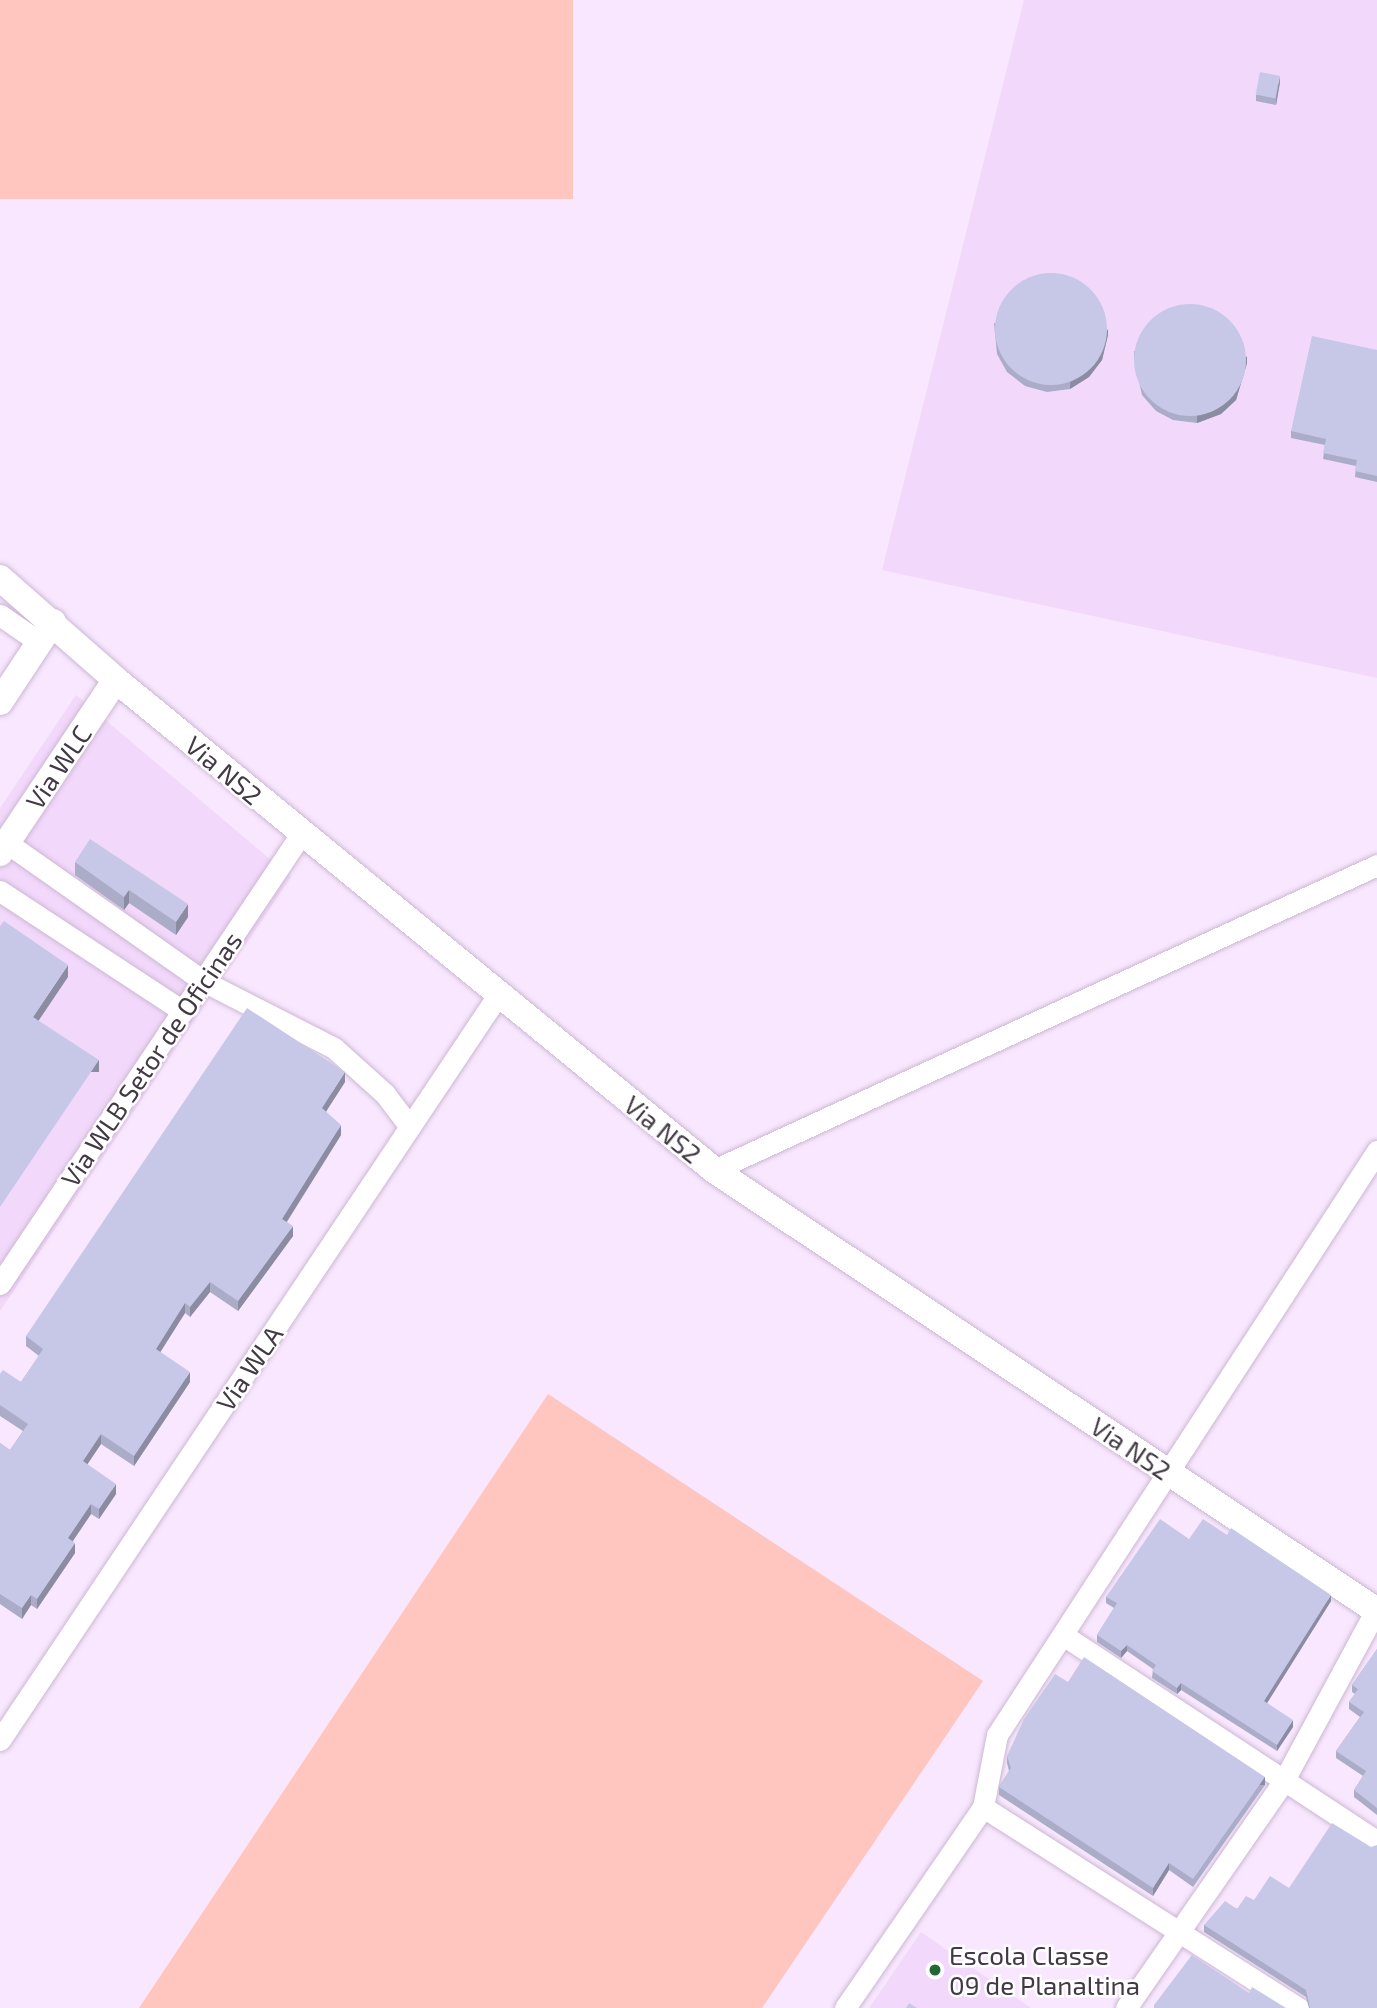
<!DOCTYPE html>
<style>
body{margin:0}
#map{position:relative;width:1377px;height:2008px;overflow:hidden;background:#f8e7fe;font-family:"Exo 2",sans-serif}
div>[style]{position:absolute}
.built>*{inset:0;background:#f2d8fb}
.green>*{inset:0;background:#ffc5bf;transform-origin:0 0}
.roads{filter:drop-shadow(0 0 2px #ccb7d3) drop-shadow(0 0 2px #ccb7d3)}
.minor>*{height:21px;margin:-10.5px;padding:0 10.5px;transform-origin:10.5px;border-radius:10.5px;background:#fff}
.tertiary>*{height:26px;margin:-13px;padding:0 13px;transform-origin:13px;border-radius:13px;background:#fff}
.wall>*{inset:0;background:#abacc8}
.shaded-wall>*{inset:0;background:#8b8ca2;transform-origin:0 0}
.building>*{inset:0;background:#c7c8e8;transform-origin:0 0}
.round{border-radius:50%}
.dots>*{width:19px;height:19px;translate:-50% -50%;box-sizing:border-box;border:4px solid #fff;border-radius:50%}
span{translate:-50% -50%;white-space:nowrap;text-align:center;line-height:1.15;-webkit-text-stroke:5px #fff;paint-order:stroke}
.street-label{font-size:26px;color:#423944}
.poi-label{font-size:26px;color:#423944}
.left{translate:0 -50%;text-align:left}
</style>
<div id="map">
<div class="built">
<i style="clip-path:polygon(1024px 0,1377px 0,1377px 678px,882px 570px)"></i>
<i style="clip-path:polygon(76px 695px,291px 877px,0 1311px,0 808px)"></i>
<i style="clip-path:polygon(921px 1932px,1031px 2008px,869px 2008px)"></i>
</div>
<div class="green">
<i style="left:0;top:0;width:573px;height:199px"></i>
<i style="clip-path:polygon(548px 1394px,983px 1681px,762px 2008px,139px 2008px)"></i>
</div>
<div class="roads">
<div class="minor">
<i style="left:0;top:615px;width:47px;rotate:34.7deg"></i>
<i style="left:7px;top:843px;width:240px;rotate:35.1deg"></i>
<i style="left:203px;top:981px;width:147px;rotate:27.1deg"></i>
<i style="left:334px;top:1048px;width:69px;rotate:42deg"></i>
<i style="left:385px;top:1094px;width:41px;rotate:52.9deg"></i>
<i style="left:0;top:891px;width:219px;rotate:33.3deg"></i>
<i style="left:714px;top:1170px;width:730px;rotate:-24.7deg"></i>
<i style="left:0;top:1284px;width:541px;rotate:-56.22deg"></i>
<i style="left:1063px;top:1635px;width:376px;rotate:33.3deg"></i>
<i style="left:0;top:1740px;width:896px;rotate:-56.24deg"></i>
<i style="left:983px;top:1807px;width:375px;rotate:32.5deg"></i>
<i style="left:845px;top:2008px;width:244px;rotate:-55.5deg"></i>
<i style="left:983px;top:1807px;width:73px;rotate:-79deg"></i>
<i style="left:997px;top:1735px;width:697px;rotate:-56.95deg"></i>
<i style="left:1126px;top:2008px;width:275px;rotate:-55.2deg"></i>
<i style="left:1283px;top:1782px;width:196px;rotate:-61.6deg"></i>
</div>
<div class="tertiary">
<i style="left:0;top:578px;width:154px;rotate:41.3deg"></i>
<i style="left:116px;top:680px;width:773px;rotate:39.33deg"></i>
<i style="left:714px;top:1170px;width:796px;rotate:33.63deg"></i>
<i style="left:0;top:702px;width:96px;rotate:-56.5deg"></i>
<i style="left:0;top:853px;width:208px;rotate:-56.2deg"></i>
</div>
</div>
<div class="wall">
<i style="clip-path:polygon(1280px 82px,1276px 105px,1256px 101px,1256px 95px)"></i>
<i style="clip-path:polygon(994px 323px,1108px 335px,1102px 360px,1089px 377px,1070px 389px,1047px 392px,1025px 386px,1007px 372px,997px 354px)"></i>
<i style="clip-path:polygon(1377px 350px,1377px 482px,1355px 477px,1356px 466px,1323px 459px,1325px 445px,1291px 438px,1291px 431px)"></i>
<i style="clip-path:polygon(1134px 351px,1247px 363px,1236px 400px,1221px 414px,1197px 423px,1173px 420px,1156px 411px,1142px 395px,1134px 357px)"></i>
<i style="clip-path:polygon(75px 862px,188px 917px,176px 935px,129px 903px,124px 910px,75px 875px)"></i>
<i style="clip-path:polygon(345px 1082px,326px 1111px,341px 1135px,287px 1222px,293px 1236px,238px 1311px,210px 1292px,190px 1317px,185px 1313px,160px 1352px,190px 1382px,134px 1466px,101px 1444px,87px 1464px,116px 1494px,99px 1519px,91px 1514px,73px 1541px,75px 1553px,37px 1609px,31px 1605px,22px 1619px,0 1604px,0 1443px,10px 1450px,23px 1431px,0 1416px,0 1374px,21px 1382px,39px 1356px,26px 1346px,26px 1336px)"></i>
<i style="clip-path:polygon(1189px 1539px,1331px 1601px,1267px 1703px,1293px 1727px,1277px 1751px,1181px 1690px,1177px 1694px,1152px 1678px,1153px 1669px,1127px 1651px,1121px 1658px,1097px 1642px,1097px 1635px,1114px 1608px,1106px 1603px,1106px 1597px)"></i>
<i style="clip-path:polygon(1377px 1649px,1377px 1815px,1354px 1797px,1354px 1790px,1363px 1776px,1336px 1758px,1336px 1751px,1360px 1717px,1349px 1709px,1349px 1702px,1355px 1694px,1352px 1692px,1352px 1685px)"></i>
<i style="clip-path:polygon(1068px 1682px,1265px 1785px,1193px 1887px,1169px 1870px,1153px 1896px,999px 1795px,999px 1787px,1009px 1771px,1007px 1763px,1007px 1756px)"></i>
<i style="clip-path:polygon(1371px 1847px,1377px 2008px,1309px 2008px,1306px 1997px,1204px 1932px,1204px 1925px,1254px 1900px,1289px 1888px)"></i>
</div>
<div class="shaded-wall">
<i style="clip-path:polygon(1280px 76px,1280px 82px,1276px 105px,1276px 99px)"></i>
<i style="clip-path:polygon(1108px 329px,1108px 335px,1102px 360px,1089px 377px,1070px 389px,1070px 383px)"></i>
<i style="clip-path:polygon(1247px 356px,1247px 363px,1236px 400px,1221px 414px,1197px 423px,1197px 416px)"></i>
<i style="clip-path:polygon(129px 890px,129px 903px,124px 910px,124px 897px)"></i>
<i style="clip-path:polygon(188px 904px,188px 917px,176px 935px,176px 922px)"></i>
<i style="clip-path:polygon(68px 965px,68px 977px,33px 1029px,33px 1017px)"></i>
<i style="left:99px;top:1060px;width:12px;height:177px;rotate:90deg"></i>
<i style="clip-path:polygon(345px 1072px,345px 1082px,322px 1118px,322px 1108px)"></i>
<i style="clip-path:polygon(341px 1125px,341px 1135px,282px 1229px,282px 1219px)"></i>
<i style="clip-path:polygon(293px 1226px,293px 1236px,238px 1311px,238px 1301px)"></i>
<i style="clip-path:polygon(210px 1282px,210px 1292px,190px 1317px,190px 1307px)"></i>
<i style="clip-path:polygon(185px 1303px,185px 1313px,156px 1359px,156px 1349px)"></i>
<i style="clip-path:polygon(190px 1372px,190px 1382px,134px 1466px,134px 1456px)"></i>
<i style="clip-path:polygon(101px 1434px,101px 1444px,83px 1471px,83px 1461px)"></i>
<i style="clip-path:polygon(116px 1484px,116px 1494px,99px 1519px,99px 1509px)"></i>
<i style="clip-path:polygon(91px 1504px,91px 1514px,68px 1548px,68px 1538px)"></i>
<i style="clip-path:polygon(75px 1543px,75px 1553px,37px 1609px,37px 1599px)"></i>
<i style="clip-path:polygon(31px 1595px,31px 1605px,22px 1619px,22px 1608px)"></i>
<i style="clip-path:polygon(1331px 1595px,1331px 1601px,1264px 1708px,1264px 1701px)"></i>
<i style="clip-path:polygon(1127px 1645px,1127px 1651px,1121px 1658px,1121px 1651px)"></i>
<i style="clip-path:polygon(1181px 1683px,1181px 1690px,1177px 1694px,1177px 1688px)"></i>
<i style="clip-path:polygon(1293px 1720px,1293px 1727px,1277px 1751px,1277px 1745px)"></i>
<i style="left:1265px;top:1777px;width:8px;height:125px;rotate:90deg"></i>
<i style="clip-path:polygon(1169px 1863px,1169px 1870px,1153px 1896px,1153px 1888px)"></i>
</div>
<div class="building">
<i style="left:1260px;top:72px;width:20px;height:23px;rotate:11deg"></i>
<i class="round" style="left:995px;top:273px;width:112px;height:112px"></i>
<i class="round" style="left:1134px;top:304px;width:112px;height:112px"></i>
<i style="clip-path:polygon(1312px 336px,1377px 350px,1377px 476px,1355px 471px,1357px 460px,1323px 453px,1326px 439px,1291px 431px)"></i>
<i style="clip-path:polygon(90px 839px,188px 904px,176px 922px,129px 890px,124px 897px,75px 862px)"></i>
<i style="clip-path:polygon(4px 921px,68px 965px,33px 1017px,99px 1060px,0 1207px,0 926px)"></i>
<i style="clip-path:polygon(247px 1008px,345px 1072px,322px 1108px,341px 1125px,282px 1219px,293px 1226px,238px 1301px,210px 1282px,190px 1307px,185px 1303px,156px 1349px,190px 1372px,134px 1456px,101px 1434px,83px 1461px,116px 1484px,99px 1509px,91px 1504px,68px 1538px,75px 1543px,37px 1599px,31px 1595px,22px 1608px,0 1594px,0 1443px,10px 1450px,28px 1424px,0 1405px,0 1374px,3px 1370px,21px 1382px,43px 1349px,26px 1336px)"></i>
<i style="clip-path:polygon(1160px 1519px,1189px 1539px,1203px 1519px,1227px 1535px,1231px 1528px,1331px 1595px,1264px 1701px,1293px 1720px,1277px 1745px,1181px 1683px,1177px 1688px,1152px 1671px,1156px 1665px,1127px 1645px,1121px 1651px,1097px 1635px,1117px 1603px,1106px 1597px)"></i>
<i style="clip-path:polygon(1377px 1649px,1377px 1808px,1354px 1790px,1366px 1771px,1336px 1751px,1364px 1712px,1349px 1702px,1358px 1689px,1352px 1685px)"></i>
<i style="clip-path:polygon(1084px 1657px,1265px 1777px,1193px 1879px,1169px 1863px,1153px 1888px,999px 1787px,1011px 1768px,1007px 1756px,1024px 1719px,1055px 1674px,1068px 1682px)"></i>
<i style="clip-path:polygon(1332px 1823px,1371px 1847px,1377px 1845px,1377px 2008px,1310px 2008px,1306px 1990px,1204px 1925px,1225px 1901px,1237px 1909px,1246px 1896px,1254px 1900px,1270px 1876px,1289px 1888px)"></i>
<i style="clip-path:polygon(1192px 1955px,1249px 1993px,1252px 1987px,1286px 2008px,1154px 2008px,1154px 2005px)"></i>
<i style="clip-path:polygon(909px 2003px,917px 2008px,906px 2008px)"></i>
</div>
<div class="dots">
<i style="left:935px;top:1970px;background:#226834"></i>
</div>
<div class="street-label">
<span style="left:58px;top:767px;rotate:-56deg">Via WLC</span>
<span style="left:224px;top:770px;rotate:40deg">Via NS2</span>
<span style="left:151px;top:1059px;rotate:-56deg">Via WLB Setor de Oficinas</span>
<span style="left:663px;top:1129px;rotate:39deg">Via NS2</span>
<span style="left:249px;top:1368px;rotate:-56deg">Via WLA</span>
<span style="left:1131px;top:1448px;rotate:34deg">Via NS2</span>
</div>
<div class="poi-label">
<span class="left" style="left:949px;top:1970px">Escola Classe<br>09 de Planaltina</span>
</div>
</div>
